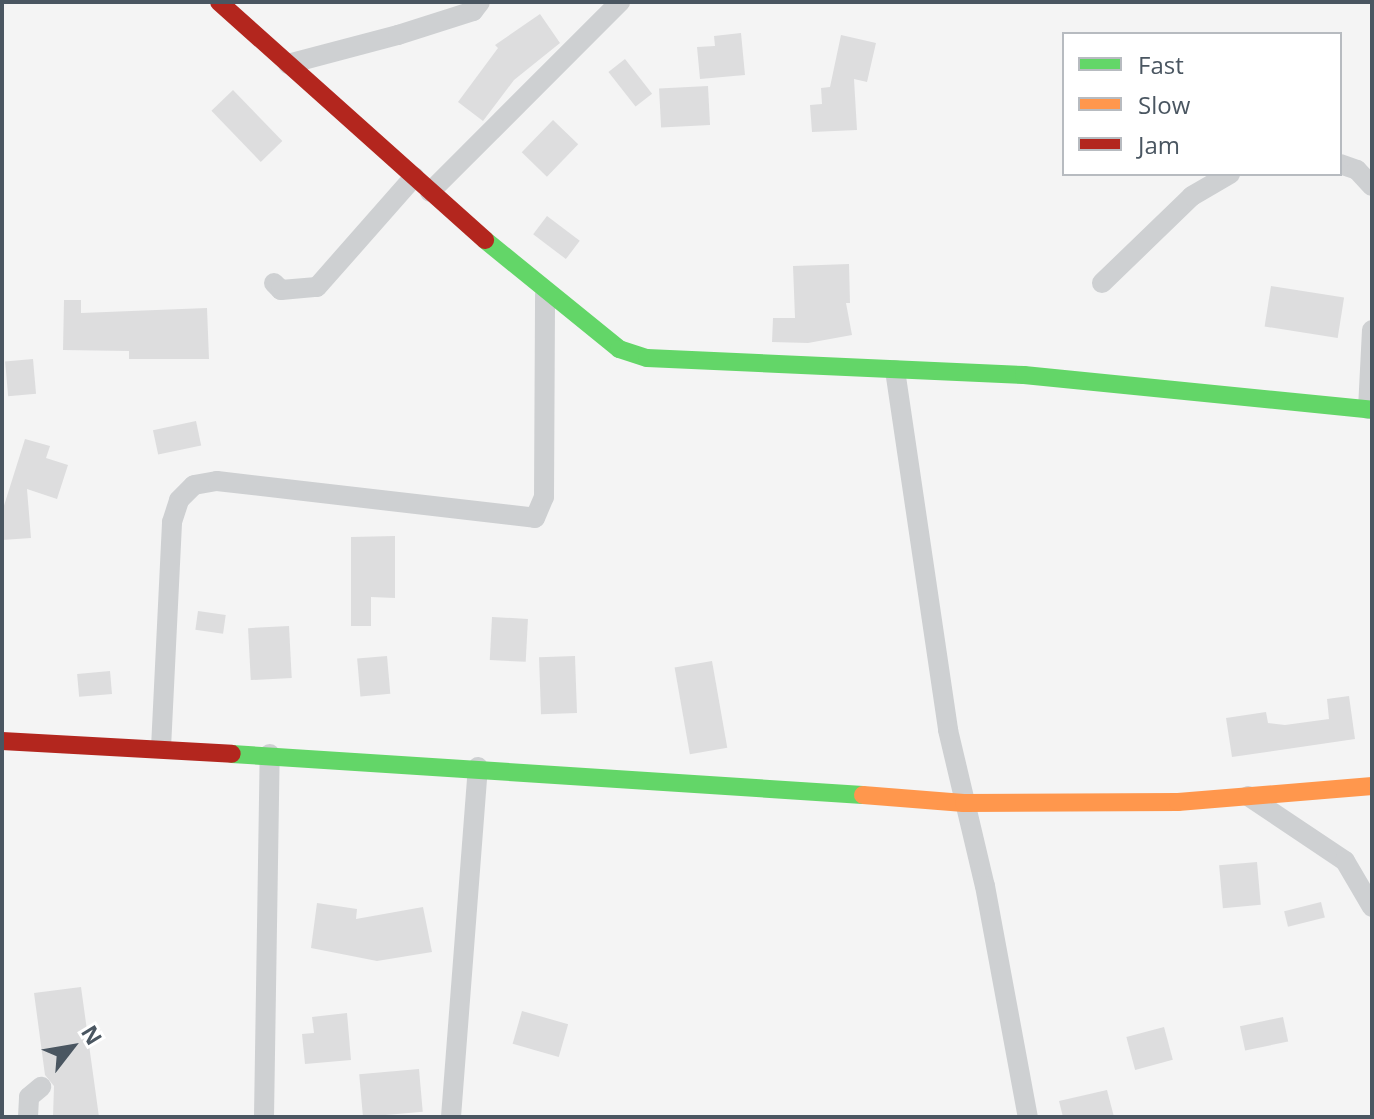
<!DOCTYPE html>
<style>
body{margin:0}
#map{position:relative;width:1374px;height:1119px;overflow:hidden;background:#f4f4f4;font-family:"Open Sans",sans-serif}
div>[style]{position:absolute}
.building>*{inset:0;background:#ddddde;transform-origin:0 0}
.street>*{height:20px;margin:-10px;padding:0 10px;transform-origin:10px;border-radius:10px;background:#ced0d2}
.fast>*{height:18px;margin:-9px;padding:0 9px;transform-origin:9px;border-radius:9px;background:#63d668}
.slow>*{height:18px;margin:-9px;padding:0 9px;transform-origin:9px;border-radius:9px;background:#ff974d}
.jam>*{height:18px;margin:-9px;padding:0 9px;transform-origin:9px;border-radius:9px;background:#b3261e}
span{translate:-50% -50%;white-space:nowrap;text-align:center;line-height:1.15;-webkit-text-stroke:6px #fff;paint-order:stroke}
.frame{position:absolute;inset:0;border:4px solid #4a5661;pointer-events:none}
.legend{position:absolute;left:1062px;top:32px;width:280px;height:144px;box-sizing:border-box;background:#fff;border:2px solid #b7bbc0;margin:0;padding:10px 14px;list-style:none;font-size:24px;color:#4a5661}
.legend li{display:flex;align-items:center;gap:16px;height:40px}
.legend b{width:40px;border:2px solid #b7bbc0}
.north{position:absolute;left:32px;top:1007px;width:80px;height:80px;-webkit-text-stroke:6px #fff;paint-order:stroke;rotate:59deg;font-size:22px;font-weight:700;line-height:32px;text-align:center;color:#4a5661}
.north::after{content:'';display:block;margin:auto;width:28px;height:36px;background:#4a5661;clip-path:polygon(50% 0,100% 100%,50% 72%,0 100%)}
</style>
<div id="map">
<div class="building">
<i style="clip-path:polygon(540px 14px,560px 43px,514px 80px,483px 121px,458px 102px,498px 48px,495px 45px)"></i>
<i style="clip-path:polygon(741px 33px,745px 75px,700px 79px,697px 47px,715px 46px,714px 36px)"></i>
<i style="clip-path:polygon(841px 35px,876px 43px,867px 82px,854px 79px,857px 130px,812px 132px,810px 105px,822px 104px,821px 88px,830px 87px)"></i>
<i style="left:625px;top:59px;width:44px;height:21px;rotate:52deg"></i>
<i style="left:708px;top:86px;width:39px;height:49px;rotate:87deg"></i>
<i style="left:233px;top:90px;width:71px;height:30px;rotate:46deg"></i>
<i style="left:553px;top:120px;width:35px;height:45px;rotate:44deg"></i>
<i style="left:547px;top:216px;width:41px;height:23px;rotate:37deg"></i>
<i style="clip-path:polygon(849px 264px,850px 303px,846px 303px,852px 335px,808px 343px,772px 342px,773px 318px,795px 318px,793px 266px)"></i>
<i style="left:1271px;top:286px;width:74px;height:41px;rotate:9deg"></i>
<i style="clip-path:polygon(64px 300px,81px 300px,81px 313px,207px 308px,209px 359px,129px 359px,129px 351px,63px 350px)"></i>
<i style="left:33px;top:359px;width:35px;height:28px;rotate:85deg"></i>
<i style="left:196px;top:421px;width:25px;height:44px;rotate:78deg"></i>
<i style="clip-path:polygon(25px 439px,50px 446px,46px 458px,68px 465px,57px 499px,27px 489px,31px 538px,2px 540px,2px 512px)"></i>
<i style="clip-path:polygon(395px 536px,395px 598px,371px 597px,371px 626px,351px 626px,351px 537px)"></i>
<i style="left:198px;top:611px;width:28px;height:19px;rotate:8deg"></i>
<i style="left:492px;top:617px;width:36px;height:43px;rotate:3deg"></i>
<i style="left:289px;top:626px;width:52px;height:41px;rotate:87deg"></i>
<i style="left:387px;top:656px;width:38px;height:30px;rotate:85deg"></i>
<i style="left:575px;top:656px;width:57px;height:36px;rotate:88deg"></i>
<i style="left:712px;top:661px;width:88px;height:38px;rotate:80deg"></i>
<i style="left:110px;top:671px;width:23px;height:33px;rotate:85deg"></i>
<i style="clip-path:polygon(1349px 696px,1355px 739px,1232px 757px,1226px 718px,1266px 712px,1268px 723px,1285px 725px,1329px 719px,1327px 699px)"></i>
<i style="left:1257px;top:862px;width:43px;height:38px;rotate:85deg"></i>
<i style="left:1321px;top:902px;width:16px;height:38px;rotate:76deg"></i>
<i style="clip-path:polygon(317px 903px,357px 909px,356px 919px,423px 907px,432px 952px,377px 961px,311px 948px)"></i>
<i style="clip-path:polygon(81px 987px,99px 1117px,53px 1117px,54px 1086px,45px 1075px,34px 993px)"></i>
<i style="left:522px;top:1011px;width:48px;height:34px;rotate:16deg"></i>
<i style="clip-path:polygon(347px 1013px,351px 1060px,305px 1064px,302px 1034px,314px 1033px,312px 1017px)"></i>
<i style="left:1283px;top:1017px;width:25px;height:44px;rotate:78deg"></i>
<i style="left:1164px;top:1027px;width:34px;height:39px;rotate:75deg"></i>
<i style="left:419px;top:1069px;width:43px;height:60px;rotate:85deg"></i>
<i style="clip-path:polygon(1107px 1090px,1114px 1117px,1063px 1117px,1059px 1101px)"></i>
</div>
<div class="street">
<i style="left:288px;top:64px;width:114px;rotate:-14.8deg"></i>
<i style="left:398px;top:35px;width:79px;rotate:-17.7deg"></i>
<i style="left:473px;top:11px;width:11px;rotate:-52deg"></i>
<i style="left:1340px;top:164px;width:18px;rotate:19deg"></i>
<i style="left:1357px;top:170px;width:22px;rotate:47deg"></i>
<i style="left:430px;top:192px;width:269px;rotate:-45deg"></i>
<i style="left:274px;top:283px;width:10px;rotate:45deg"></i>
<i style="left:281px;top:290px;width:36px;rotate:-5deg"></i>
<i style="left:317px;top:287px;width:147px;rotate:-48.6deg"></i>
<i style="left:1102px;top:283px;width:125px;rotate:-44deg"></i>
<i style="left:1192px;top:196px;width:44px;rotate:-30.1deg"></i>
<i style="left:895px;top:370px;width:364px;rotate:81.6deg"></i>
<i style="left:948px;top:730px;width:160px;rotate:76.7deg"></i>
<i style="left:985px;top:886px;width:235px;rotate:79.5deg"></i>
<i style="left:1368px;top:409px;width:79px;rotate:-87.1deg"></i>
<i style="left:161px;top:748px;width:226px;rotate:-87.2deg"></i>
<i style="left:172px;top:522px;width:23px;rotate:-72deg"></i>
<i style="left:179px;top:500px;width:21px;rotate:-45deg"></i>
<i style="left:194px;top:485px;width:23px;rotate:-10deg"></i>
<i style="left:217px;top:481px;width:320px;rotate:6.6deg"></i>
<i style="left:535px;top:518px;width:23px;rotate:-67deg"></i>
<i style="left:544px;top:497px;width:203px;rotate:-89.7deg"></i>
<i style="left:1248px;top:796px;width:117px;rotate:33.8deg"></i>
<i style="left:1345px;top:861px;width:53px;rotate:59.6deg"></i>
<i style="left:28px;top:1117px;width:20px;rotate:-87deg"></i>
<i style="left:29px;top:1097px;width:16px;rotate:-40deg"></i>
<i style="left:264px;top:1117px;width:363px;rotate:-89.1deg"></i>
<i style="left:451px;top:1117px;width:351px;rotate:-85.6deg"></i>
</div>
<div class="fast">
<i style="left:485px;top:240px;width:173px;rotate:39.1deg"></i>
<i style="left:619px;top:349px;width:29px;rotate:18deg"></i>
<i style="left:647px;top:358px;width:377px;rotate:2.6deg"></i>
<i style="left:1024px;top:375px;width:350px;rotate:5.7deg"></i>
<i style="left:232px;top:754px;width:632px;rotate:3.72deg"></i>
</div>
<div class="slow">
<i style="left:863px;top:795px;width:101px;rotate:4.5deg"></i>
<i style="left:964px;top:803px;width:214px;rotate:-0.3deg"></i>
<i style="left:1178px;top:802px;width:195px;rotate:-4.7deg"></i>
</div>
<div class="jam">
<i style="left:219px;top:2px;width:357px;rotate:41.8deg"></i>
<i style="left:2px;top:741px;width:230px;rotate:3.2deg"></i>
</div>
<div class="frame"></div>
<ul class="legend">
<li><b style="height:10px;background:#63d668"></b>Fast</li>
<li><b style="height:10px;background:#ff974d"></b>Slow</li>
<li><b style="height:10px;background:#b3261e"></b>Jam</li>
</ul>
<div class="north">N</div>
</div>
